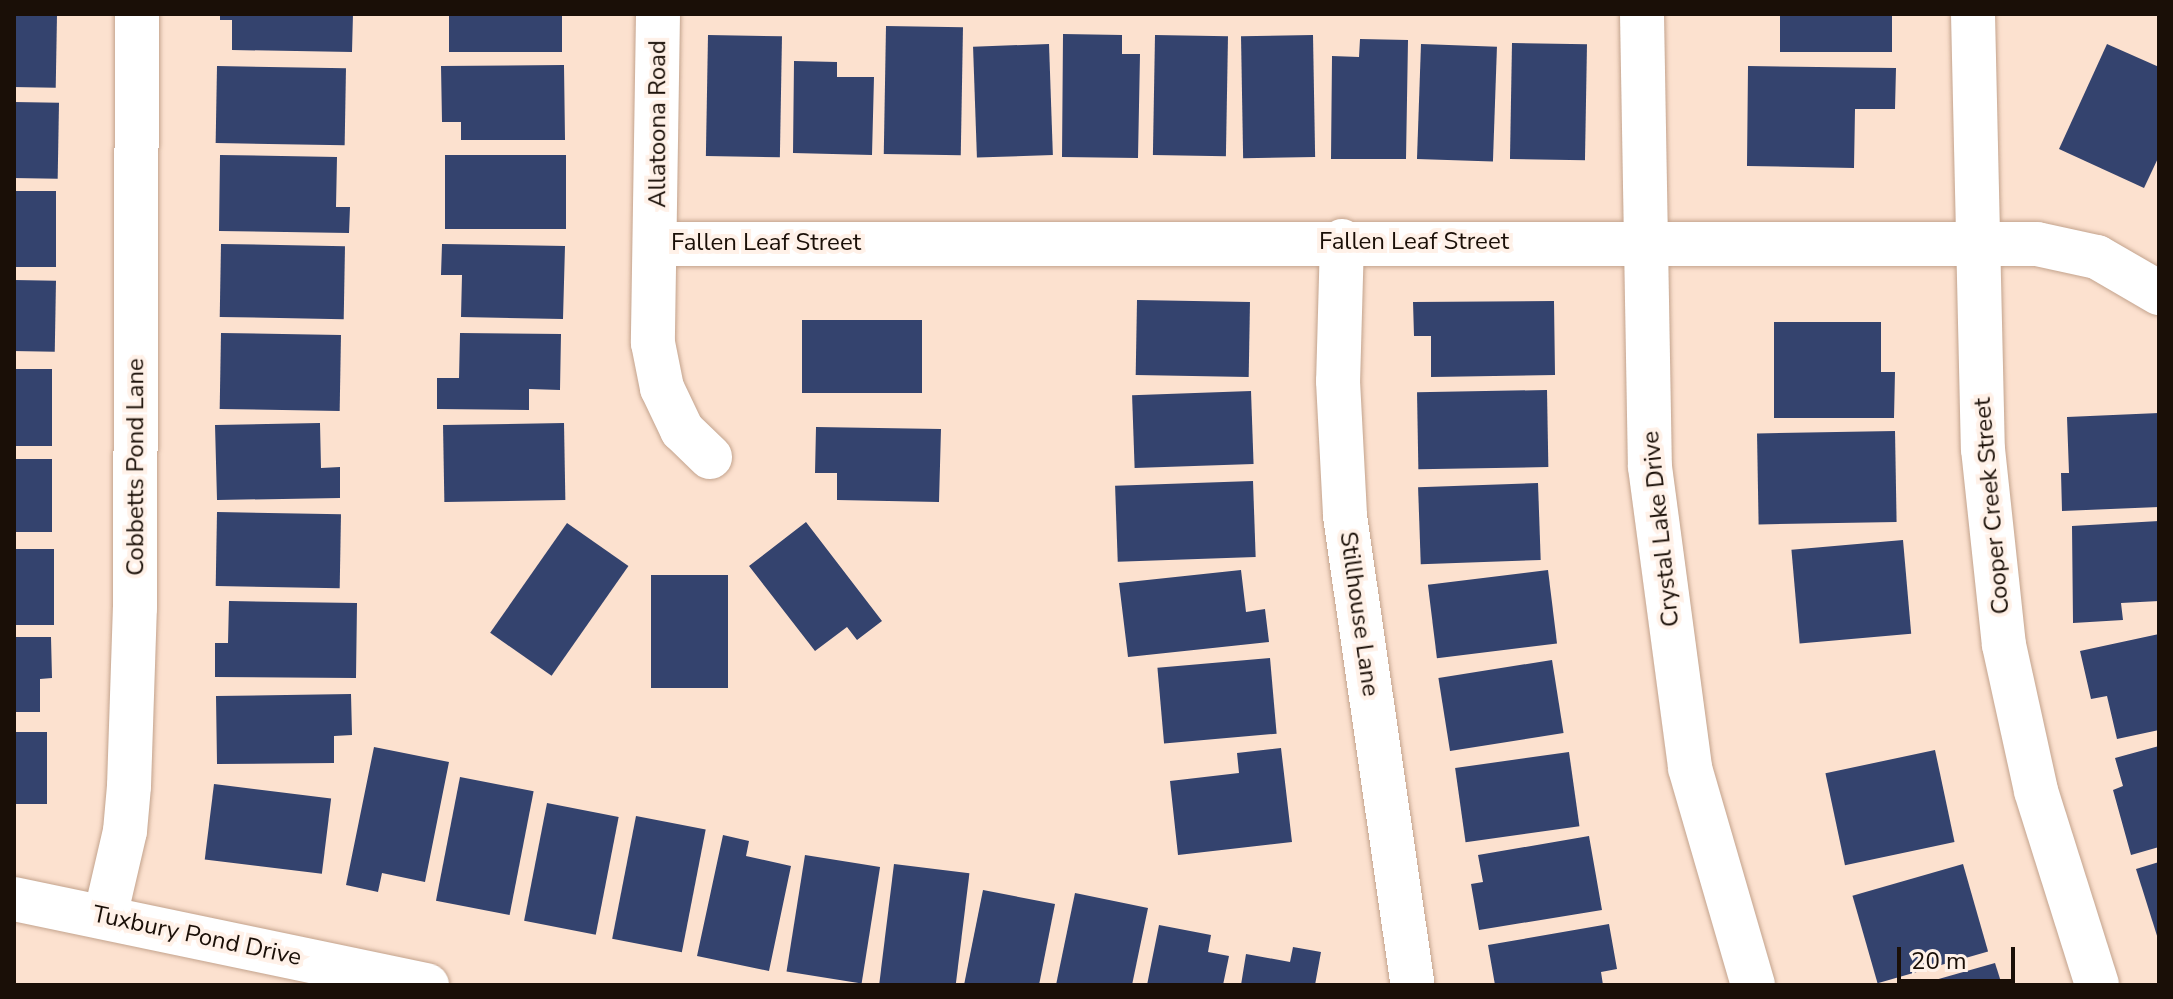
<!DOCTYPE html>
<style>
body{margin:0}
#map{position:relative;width:2173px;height:999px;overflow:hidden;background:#fce1cf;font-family:"Nunito Sans",sans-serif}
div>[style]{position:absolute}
.building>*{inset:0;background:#34436e;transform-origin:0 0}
.roads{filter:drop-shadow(0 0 2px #c3a38d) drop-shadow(0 0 2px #c3a38d)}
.minor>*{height:44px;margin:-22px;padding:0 22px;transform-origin:22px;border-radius:22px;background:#fff}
span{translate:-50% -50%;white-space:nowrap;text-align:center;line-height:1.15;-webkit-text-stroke:8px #fff1e8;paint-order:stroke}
.street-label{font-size:24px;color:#1a0f07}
.frame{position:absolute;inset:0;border:16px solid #1a0f07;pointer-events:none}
.scale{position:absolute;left:1897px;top:947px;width:118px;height:36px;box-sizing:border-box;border:4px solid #1a0f07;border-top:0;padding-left:10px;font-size:24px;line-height:28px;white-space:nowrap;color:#1a0f07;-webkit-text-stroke:6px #fff1e8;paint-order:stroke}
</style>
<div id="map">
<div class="building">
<i style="left:14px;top:14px;width:43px;height:73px;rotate:1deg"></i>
<i style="clip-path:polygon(220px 14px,353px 14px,352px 52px,232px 50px,232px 20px,220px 20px)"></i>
<i style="left:449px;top:14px;width:113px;height:38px"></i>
<i style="left:1780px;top:14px;width:112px;height:38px"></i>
<i style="left:886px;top:26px;width:77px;height:128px;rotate:1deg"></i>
<i style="clip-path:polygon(1063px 34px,1122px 35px,1122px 54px,1140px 54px,1138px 158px,1062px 157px)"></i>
<i style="left:708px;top:35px;width:74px;height:121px;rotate:1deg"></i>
<i style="left:1155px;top:35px;width:73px;height:120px;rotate:1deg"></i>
<i style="left:1313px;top:35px;width:122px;height:72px;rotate:89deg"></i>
<i style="clip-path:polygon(1360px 39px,1408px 40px,1406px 159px,1331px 159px,1332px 56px,1359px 57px)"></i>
<i style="left:1512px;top:43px;width:75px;height:116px;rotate:1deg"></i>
<i style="left:1049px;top:44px;width:111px;height:76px;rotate:88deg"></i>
<i style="left:1421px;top:44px;width:76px;height:115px;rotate:2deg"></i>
<i style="clip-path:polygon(2107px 44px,2159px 67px,2159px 156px,2144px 188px,2059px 149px)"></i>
<i style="clip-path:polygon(794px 61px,837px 62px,837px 77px,874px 77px,872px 155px,793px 153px)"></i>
<i style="clip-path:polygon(564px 65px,565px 140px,461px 140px,461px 122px,442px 122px,441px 66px)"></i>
<i style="left:217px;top:66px;width:129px;height:77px;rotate:1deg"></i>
<i style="clip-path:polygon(1748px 66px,1896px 68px,1895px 109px,1855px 109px,1854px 168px,1747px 166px)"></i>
<i style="left:14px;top:102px;width:45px;height:76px;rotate:1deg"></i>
<i style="clip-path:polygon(220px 155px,337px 157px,336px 207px,350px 207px,349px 233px,219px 231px)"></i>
<i style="left:445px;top:155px;width:121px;height:74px"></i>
<i style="left:14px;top:191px;width:42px;height:76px"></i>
<i style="left:221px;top:244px;width:124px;height:73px;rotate:1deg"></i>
<i style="clip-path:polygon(442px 244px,565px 246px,563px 319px,461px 317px,462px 275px,441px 275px)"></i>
<i style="left:14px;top:280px;width:42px;height:71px;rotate:1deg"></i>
<i style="left:1137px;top:300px;width:113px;height:75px;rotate:1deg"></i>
<i style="clip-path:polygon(1554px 301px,1555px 375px,1431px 377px,1431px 336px,1414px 336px,1413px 302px)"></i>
<i style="left:802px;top:320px;width:120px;height:73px"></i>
<i style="clip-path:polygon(1774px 322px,1881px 322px,1881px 372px,1895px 372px,1894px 418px,1774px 418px)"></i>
<i style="left:221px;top:333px;width:120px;height:76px;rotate:1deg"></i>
<i style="clip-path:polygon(460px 333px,561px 334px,560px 390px,529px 389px,529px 410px,437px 409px,437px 378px,459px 378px)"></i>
<i style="left:14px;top:369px;width:38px;height:77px"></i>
<i style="left:1547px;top:390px;width:77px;height:130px;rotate:89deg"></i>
<i style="left:1251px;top:391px;width:73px;height:119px;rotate:88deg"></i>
<i style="clip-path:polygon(2159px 413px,2159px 507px,2062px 511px,2061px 473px,2069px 473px,2067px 417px)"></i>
<i style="clip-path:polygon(320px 423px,321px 468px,340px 467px,340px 498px,217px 500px,215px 425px)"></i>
<i style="left:564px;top:423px;width:77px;height:121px;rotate:89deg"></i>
<i style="clip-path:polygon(816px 427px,941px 429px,939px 502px,837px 500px,837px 473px,815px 473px)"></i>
<i style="left:1895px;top:431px;width:91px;height:138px;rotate:89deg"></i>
<i style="left:14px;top:459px;width:38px;height:73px"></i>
<i style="left:1253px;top:481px;width:76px;height:138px;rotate:88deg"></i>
<i style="left:1538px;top:483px;width:77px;height:120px;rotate:88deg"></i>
<i style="left:217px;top:512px;width:124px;height:74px;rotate:1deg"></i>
<i style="clip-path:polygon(2159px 521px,2159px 601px,2121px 603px,2123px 620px,2073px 623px,2072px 526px)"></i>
<i style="clip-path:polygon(806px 522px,882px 621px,857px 640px,847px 627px,815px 651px,749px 566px)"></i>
<i style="left:567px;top:523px;width:75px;height:134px;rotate:35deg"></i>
<i style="left:1903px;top:540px;width:94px;height:112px;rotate:85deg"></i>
<i style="left:14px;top:549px;width:40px;height:76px"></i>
<i style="clip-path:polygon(1241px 570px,1246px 612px,1265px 609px,1269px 642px,1128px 657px,1119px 583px)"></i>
<i style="left:1548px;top:570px;width:74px;height:121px;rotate:83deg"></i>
<i style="left:651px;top:575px;width:77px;height:113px"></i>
<i style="clip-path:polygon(229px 601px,357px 603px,356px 678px,215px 677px,215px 643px,228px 643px)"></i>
<i style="clip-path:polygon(2159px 634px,2159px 730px,2117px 739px,2107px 696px,2091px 699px,2080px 651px)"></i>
<i style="clip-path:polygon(14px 637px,51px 637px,52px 678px,40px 679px,40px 712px,14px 712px)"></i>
<i style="left:1270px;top:658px;width:76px;height:113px;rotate:85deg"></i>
<i style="left:1552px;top:660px;width:74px;height:115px;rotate:81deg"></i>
<i style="clip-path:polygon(351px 694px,352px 735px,334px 736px,334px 763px,217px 764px,216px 696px)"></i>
<i style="left:14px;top:732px;width:33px;height:72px"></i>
<i style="clip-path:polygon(2159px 746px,2159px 847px,2131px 855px,2113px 790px,2123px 786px,2115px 758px)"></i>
<i style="clip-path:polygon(374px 747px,449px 762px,425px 882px,382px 873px,378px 892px,346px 885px)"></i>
<i style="clip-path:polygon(1281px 748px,1292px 842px,1178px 855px,1170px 781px,1239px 773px,1237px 753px)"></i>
<i style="left:1935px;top:750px;width:94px;height:112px;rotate:78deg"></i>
<i style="left:1569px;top:752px;width:75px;height:115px;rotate:82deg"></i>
<i style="left:460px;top:777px;width:75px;height:126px;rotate:11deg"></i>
<i style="left:214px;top:784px;width:118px;height:76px;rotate:7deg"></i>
<i style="left:547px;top:803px;width:73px;height:120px;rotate:11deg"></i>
<i style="left:636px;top:816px;width:71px;height:125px;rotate:11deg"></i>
<i style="clip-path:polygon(723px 835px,749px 841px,746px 856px,791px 866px,769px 971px,697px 956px)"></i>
<i style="clip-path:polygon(1589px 836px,1602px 910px,1479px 930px,1471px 884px,1483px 882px,1478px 855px)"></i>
<i style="left:805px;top:855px;width:76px;height:118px;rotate:9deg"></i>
<i style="clip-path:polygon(2159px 862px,2159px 939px,2158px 939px,2136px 869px)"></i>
<i style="left:894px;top:864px;width:76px;height:122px;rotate:7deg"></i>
<i style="left:1963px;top:864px;width:91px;height:115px;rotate:74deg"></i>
<i style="clip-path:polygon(983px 890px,1055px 904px,1039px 985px,964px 985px)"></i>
<i style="clip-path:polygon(1075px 893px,1148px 908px,1132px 985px,1056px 985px)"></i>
<i style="clip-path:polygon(1609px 924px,1617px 969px,1601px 972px,1603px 985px,1495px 985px,1488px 945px)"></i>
<i style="clip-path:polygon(1159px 925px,1211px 935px,1208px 952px,1229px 956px,1223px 985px,1147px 985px)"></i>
<i style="clip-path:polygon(1293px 947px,1321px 952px,1315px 985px,1241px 985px,1246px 954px,1290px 962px)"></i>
<i style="clip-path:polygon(1995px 963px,2002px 985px,1922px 985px,1921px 984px)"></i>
</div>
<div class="roads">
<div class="minor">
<i style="left:658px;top:14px;width:329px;rotate:90.9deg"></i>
<i style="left:653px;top:343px;width:46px;rotate:78.7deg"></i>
<i style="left:662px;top:388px;width:47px;rotate:64.5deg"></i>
<i style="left:682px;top:430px;width:39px;rotate:44deg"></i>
<i style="left:1642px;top:14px;width:453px;rotate:89deg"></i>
<i style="left:1650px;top:467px;width:304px;rotate:82.4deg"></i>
<i style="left:1690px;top:768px;width:226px;rotate:73.8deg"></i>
<i style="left:1973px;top:14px;width:435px;rotate:88.7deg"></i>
<i style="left:1983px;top:449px;width:197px;rotate:83.9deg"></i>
<i style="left:2004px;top:645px;width:149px;rotate:77.6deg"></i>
<i style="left:2036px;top:791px;width:203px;rotate:72.5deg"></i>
<i style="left:1342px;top:241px;width:140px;rotate:91.6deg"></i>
<i style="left:1338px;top:381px;width:135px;rotate:87deg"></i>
<i style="left:1345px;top:516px;width:474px;rotate:81.8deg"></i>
<i style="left:657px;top:244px;width:1380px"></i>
<i style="left:2037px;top:244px;width:61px;rotate:12.2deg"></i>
<i style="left:2097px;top:257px;width:72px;rotate:30.1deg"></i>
<i style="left:14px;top:899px;width:422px;rotate:11.8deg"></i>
<i style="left:105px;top:917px;width:88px;rotate:-76.9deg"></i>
<i style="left:125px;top:831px;width:45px;rotate:-84.9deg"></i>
<i style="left:129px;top:786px;width:178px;rotate:-88.1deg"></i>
<i style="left:135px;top:608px;width:594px;rotate:-89.81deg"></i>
</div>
</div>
<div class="street-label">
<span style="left:658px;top:124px;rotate:-90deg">Allatoona Road</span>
<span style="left:1414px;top:242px">Fallen Leaf Street</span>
<span style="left:766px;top:243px">Fallen Leaf Street</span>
<span style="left:136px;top:467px;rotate:-90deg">Cobbetts Pond Lane</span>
<span style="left:1992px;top:506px;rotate:-95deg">Cooper Creek Street</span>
<span style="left:1661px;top:529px;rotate:-96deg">Crystal Lake Drive</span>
<span style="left:1359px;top:614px;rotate:82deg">Stillhouse Lane</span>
<span style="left:197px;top:936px;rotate:12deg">Tuxbury Pond Drive</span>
</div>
<div class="frame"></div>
<div class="scale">20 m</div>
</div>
